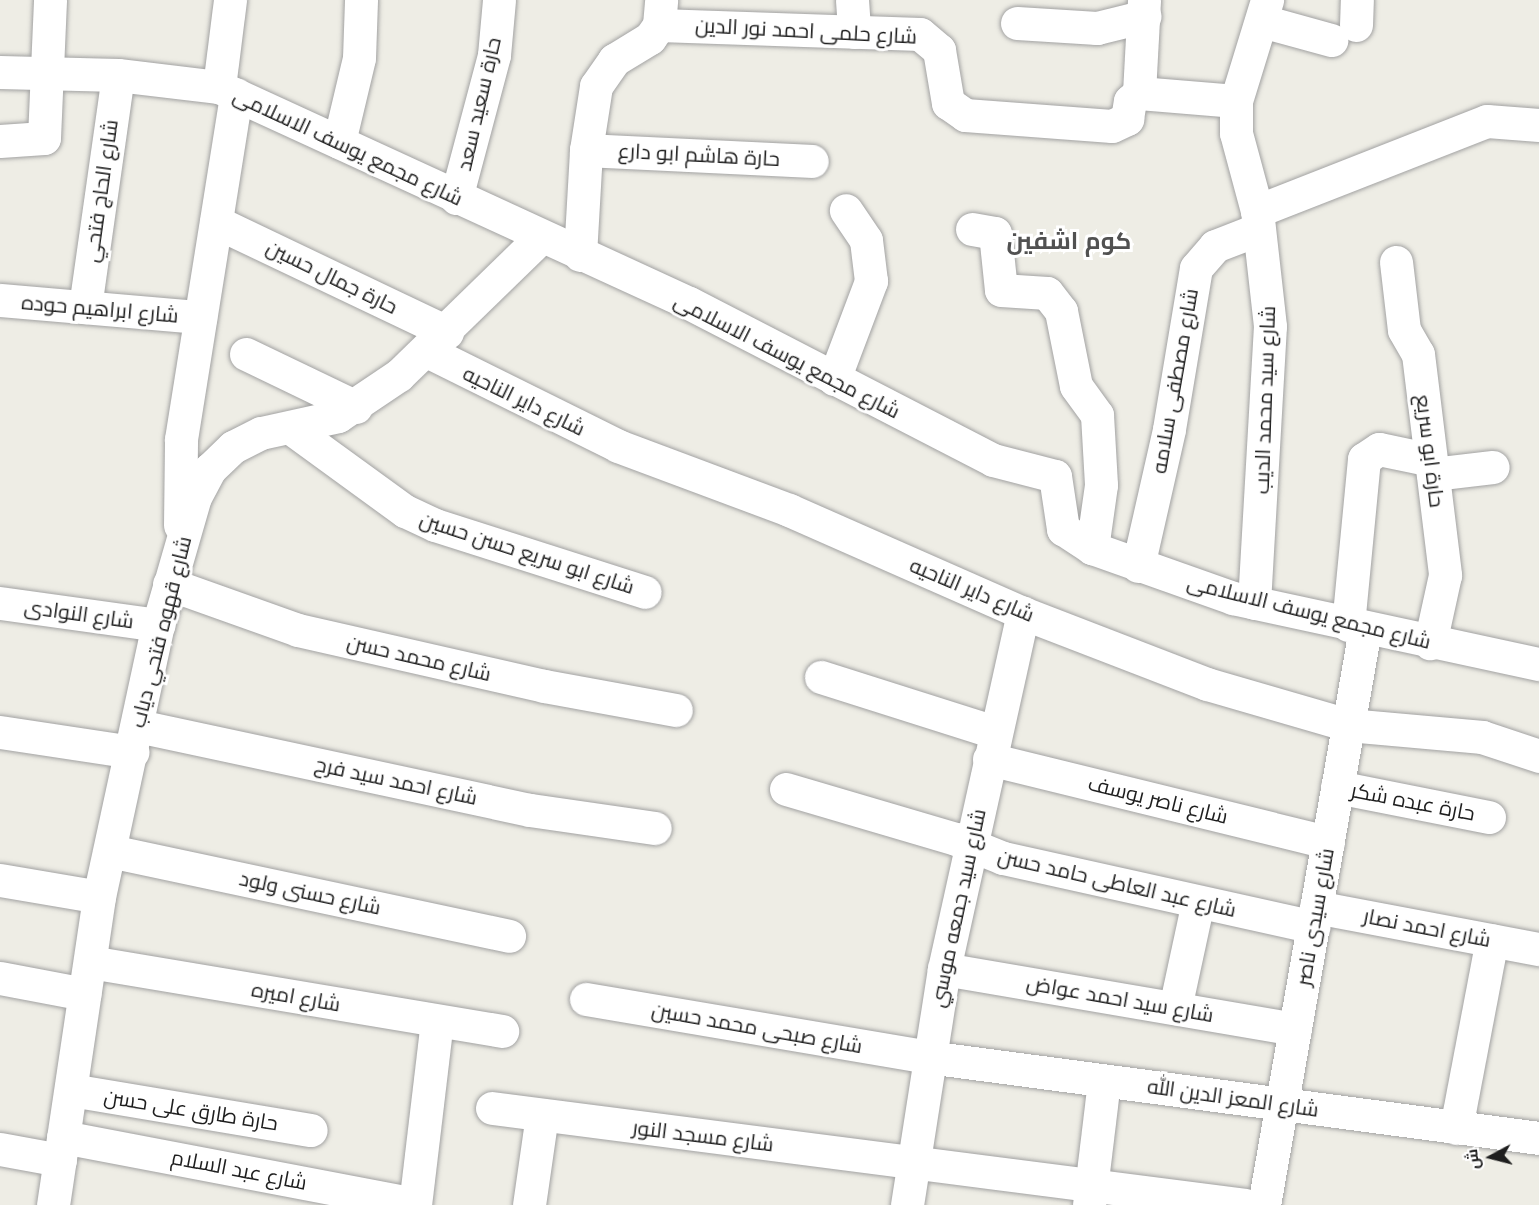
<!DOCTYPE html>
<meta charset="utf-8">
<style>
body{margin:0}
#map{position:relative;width:1539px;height:1205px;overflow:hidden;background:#eeede5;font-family:"Nunito Sans",Cairo,sans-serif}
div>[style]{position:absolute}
.roads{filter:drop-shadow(0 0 2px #a2a2a2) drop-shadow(0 0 2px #a2a2a2)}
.minor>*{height:33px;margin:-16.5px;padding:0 16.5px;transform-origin:16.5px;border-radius:16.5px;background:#fff}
span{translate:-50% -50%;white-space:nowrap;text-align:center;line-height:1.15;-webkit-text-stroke:6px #fff;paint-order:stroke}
.street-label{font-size:21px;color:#1e1e1e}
.quarter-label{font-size:24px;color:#515151;font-weight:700}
.north{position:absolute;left:1461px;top:1127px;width:60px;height:60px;-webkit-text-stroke:4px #fff;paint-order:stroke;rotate:263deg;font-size:16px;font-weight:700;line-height:24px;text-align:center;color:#1e1e1e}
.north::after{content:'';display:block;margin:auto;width:21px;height:27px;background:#1e1e1e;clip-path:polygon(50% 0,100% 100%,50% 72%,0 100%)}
</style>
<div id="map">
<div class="roads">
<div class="minor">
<i style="left:852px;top:0;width:32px;rotate:86deg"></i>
<i style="left:1262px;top:21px;width:72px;rotate:15.4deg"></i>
<i style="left:1017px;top:23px;width:80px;rotate:3.6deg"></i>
<i style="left:1097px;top:28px;width:49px;rotate:-14deg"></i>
<i style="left:659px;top:25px;width:261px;rotate:2deg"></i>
<i style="left:920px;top:34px;width:25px;rotate:40deg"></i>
<i style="left:939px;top:50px;width:54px;rotate:80.4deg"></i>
<i style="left:948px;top:103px;width:21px;rotate:35deg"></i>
<i style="left:965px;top:115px;width:147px;rotate:4.3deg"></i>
<i style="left:1112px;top:126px;width:17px;rotate:-25deg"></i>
<i style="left:1127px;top:119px;width:18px;rotate:-81deg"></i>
<i style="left:1130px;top:101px;width:12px;rotate:-42deg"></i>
<i style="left:1139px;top:93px;width:97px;rotate:4.7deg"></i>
<i style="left:1356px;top:25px;width:25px;rotate:-88deg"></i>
<i style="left:0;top:72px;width:118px;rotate:1.5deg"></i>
<i style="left:118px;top:75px;width:102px;rotate:6.8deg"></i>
<i style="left:219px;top:87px;width:517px;rotate:24.68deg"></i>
<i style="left:689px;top:303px;width:342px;rotate:27.3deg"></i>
<i style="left:993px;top:460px;width:64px;rotate:14.5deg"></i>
<i style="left:1055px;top:476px;width:54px;rotate:81.4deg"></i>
<i style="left:1063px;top:529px;width:35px;rotate:33deg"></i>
<i style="left:1092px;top:548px;width:150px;rotate:19.5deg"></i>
<i style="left:1233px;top:598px;width:313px;rotate:12.2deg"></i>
<i style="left:219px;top:87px;width:88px;rotate:-82.8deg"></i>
<i style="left:1139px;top:93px;width:93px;rotate:-86.9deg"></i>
<i style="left:0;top:141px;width:44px;rotate:-3.9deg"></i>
<i style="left:44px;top:138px;width:138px;rotate:-87.5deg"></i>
<i style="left:339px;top:142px;width:86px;rotate:-76.6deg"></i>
<i style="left:359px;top:58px;width:58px;rotate:-88deg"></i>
<i style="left:586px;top:150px;width:226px;rotate:2.8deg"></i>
<i style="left:456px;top:198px;width:148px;rotate:-75.1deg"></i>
<i style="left:494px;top:55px;width:55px;rotate:-84.8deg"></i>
<i style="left:1257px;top:211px;width:81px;rotate:-105.1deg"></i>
<i style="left:1236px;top:133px;width:32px;rotate:-90deg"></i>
<i style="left:1236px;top:101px;width:106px;rotate:-72.9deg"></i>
<i style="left:216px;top:222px;width:256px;rotate:25.5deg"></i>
<i style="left:972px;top:229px;width:23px;rotate:10deg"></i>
<i style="left:995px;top:233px;width:57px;rotate:84deg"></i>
<i style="left:1001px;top:290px;width:46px;rotate:3.7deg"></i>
<i style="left:1047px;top:293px;width:23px;rotate:52deg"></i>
<i style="left:1061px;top:311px;width:76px;rotate:78.7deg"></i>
<i style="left:1076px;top:386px;width:36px;rotate:54deg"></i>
<i style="left:1097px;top:415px;width:70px;rotate:86.7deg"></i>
<i style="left:1101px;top:485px;width:64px;rotate:98.1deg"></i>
<i style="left:580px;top:255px;width:105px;rotate:-86.7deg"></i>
<i style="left:586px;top:150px;width:65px;rotate:-81.1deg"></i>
<i style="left:596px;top:86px;width:32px;rotate:-55deg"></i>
<i style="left:614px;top:60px;width:42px;rotate:-31.4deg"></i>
<i style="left:650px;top:38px;width:16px;rotate:-55deg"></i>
<i style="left:659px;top:25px;width:25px;rotate:-85deg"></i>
<i style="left:1396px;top:262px;width:68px;rotate:83.3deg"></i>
<i style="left:1404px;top:330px;width:28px;rotate:60deg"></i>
<i style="left:1418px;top:354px;width:223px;rotate:83deg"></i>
<i style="left:1445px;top:575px;width:70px;rotate:102.4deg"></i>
<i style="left:0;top:300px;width:201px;rotate:4.9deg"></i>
<i style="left:85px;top:307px;width:234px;rotate:-81.9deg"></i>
<i style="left:427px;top:351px;width:213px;rotate:26.4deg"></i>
<i style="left:618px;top:446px;width:183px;rotate:20.5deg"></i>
<i style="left:789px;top:510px;width:256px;rotate:23.8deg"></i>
<i style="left:1023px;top:613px;width:197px;rotate:21.1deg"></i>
<i style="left:1207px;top:684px;width:147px;rotate:16.2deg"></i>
<i style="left:1348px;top:725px;width:135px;rotate:5.1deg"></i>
<i style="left:1482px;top:737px;width:60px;rotate:18.4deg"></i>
<i style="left:246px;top:354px;width:122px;rotate:25.7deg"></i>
<i style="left:834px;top:379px;width:105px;rotate:-69.3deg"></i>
<i style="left:871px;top:281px;width:41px;rotate:-97deg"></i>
<i style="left:866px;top:240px;width:36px;rotate:-124deg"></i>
<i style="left:292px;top:429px;width:140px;rotate:36deg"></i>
<i style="left:405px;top:511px;width:33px;rotate:25deg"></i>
<i style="left:435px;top:525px;width:220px;rotate:17.7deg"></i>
<i style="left:1433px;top:474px;width:60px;rotate:-6.7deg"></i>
<i style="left:180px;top:525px;width:86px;rotate:-89.3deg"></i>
<i style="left:181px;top:439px;width:349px;rotate:-80.9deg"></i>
<i style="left:1138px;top:566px;width:140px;rotate:-77.2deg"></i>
<i style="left:1169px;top:429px;width:163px;rotate:-80.5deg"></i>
<i style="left:1196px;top:268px;width:29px;rotate:-49deg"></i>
<i style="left:1215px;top:246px;width:44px;rotate:-21.3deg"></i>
<i style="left:169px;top:584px;width:137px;rotate:19.6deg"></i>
<i style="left:298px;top:630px;width:252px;rotate:12.8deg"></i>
<i style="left:544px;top:686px;width:134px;rotate:10.3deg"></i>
<i style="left:0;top:603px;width:160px;rotate:7.9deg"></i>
<i style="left:1254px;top:603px;width:277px;rotate:-86.7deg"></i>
<i style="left:1270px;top:326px;width:116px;rotate:-96.4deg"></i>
<i style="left:1257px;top:211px;width:247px;rotate:-21.4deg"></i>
<i style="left:1487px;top:121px;width:52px;rotate:4.4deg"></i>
<i style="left:1348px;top:625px;width:167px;rotate:-84.5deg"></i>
<i style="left:1364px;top:459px;width:18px;rotate:-34deg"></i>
<i style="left:1379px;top:449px;width:53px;rotate:11.9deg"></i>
<i style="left:821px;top:677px;width:182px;rotate:17.6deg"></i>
<i style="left:138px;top:726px;width:401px;rotate:12.1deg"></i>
<i style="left:530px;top:810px;width:126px;rotate:8.2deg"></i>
<i style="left:0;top:732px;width:134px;rotate:8.6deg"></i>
<i style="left:989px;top:759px;width:349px;rotate:13.8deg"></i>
<i style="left:1337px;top:787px;width:155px;rotate:11.2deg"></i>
<i style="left:786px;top:789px;width:177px;rotate:16.4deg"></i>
<i style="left:956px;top:839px;width:51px;rotate:22deg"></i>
<i style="left:1003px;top:858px;width:318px;rotate:12.5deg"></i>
<i style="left:110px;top:851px;width:408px;rotate:12deg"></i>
<i style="left:0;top:880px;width:100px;rotate:9.7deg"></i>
<i style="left:1316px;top:907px;width:227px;rotate:10.7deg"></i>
<i style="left:90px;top:962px;width:418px;rotate:9.5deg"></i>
<i style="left:944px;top:969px;width:356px;rotate:9.7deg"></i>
<i style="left:0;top:978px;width:86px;rotate:10.7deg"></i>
<i style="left:586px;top:999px;width:347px;rotate:9.6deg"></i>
<i style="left:928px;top:1057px;width:616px;rotate:7.55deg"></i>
<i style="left:1175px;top:1008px;width:108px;rotate:-77.8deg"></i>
<i style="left:71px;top:1090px;width:243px;rotate:9.5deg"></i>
<i style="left:492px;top:1108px;width:759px;rotate:7.34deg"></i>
<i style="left:1456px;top:1128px;width:191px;rotate:-79.2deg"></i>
<i style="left:63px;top:1137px;width:358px;rotate:10.8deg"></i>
<i style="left:0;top:1149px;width:61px;rotate:10.4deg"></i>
<i style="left:53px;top:1205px;width:311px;rotate:-81.5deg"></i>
<i style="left:99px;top:897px;width:278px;rotate:-77.8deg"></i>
<i style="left:158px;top:625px;width:133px;rotate:-73.9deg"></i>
<i style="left:195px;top:497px;width:32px;rotate:-62deg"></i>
<i style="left:210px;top:469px;width:32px;rotate:-44deg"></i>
<i style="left:233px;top:447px;width:31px;rotate:-27deg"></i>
<i style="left:261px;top:433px;width:79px;rotate:-12.4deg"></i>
<i style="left:338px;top:416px;width:73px;rotate:-33.9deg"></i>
<i style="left:399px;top:375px;width:197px;rotate:-44.2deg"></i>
<i style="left:415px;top:1205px;width:185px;rotate:-83.2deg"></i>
<i style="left:529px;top:1205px;width:91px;rotate:-81.8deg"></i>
<i style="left:907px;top:1205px;width:239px;rotate:-81.1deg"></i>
<i style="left:944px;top:969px;width:365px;rotate:-77.5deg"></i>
<i style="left:1089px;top:1205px;width:125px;rotate:-83.1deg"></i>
<i style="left:1264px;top:1205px;width:585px;rotate:-80.05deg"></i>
</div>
</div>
<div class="street-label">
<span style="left:806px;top:31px;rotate:3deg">شارع حلمى احمد نور الدين</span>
<span style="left:479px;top:104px;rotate:-77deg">حارة سعيد سعد</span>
<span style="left:348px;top:147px;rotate:25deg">شارع مجمع يوسف الاسلامى</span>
<span style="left:699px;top:155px;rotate:3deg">حارة هاشم ابو دارع</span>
<span style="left:101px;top:191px;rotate:-82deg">شارع الحاج فتحي</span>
<span style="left:332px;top:277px;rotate:26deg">حارة جمال حسين</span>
<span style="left:100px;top:309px;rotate:5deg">شارع ابراهيم حوده</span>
<span style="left:787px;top:356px;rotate:27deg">شارع مجمع يوسف الاسلامى</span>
<span style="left:1175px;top:381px;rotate:-80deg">شارع مصطفى سلامه</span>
<span style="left:1265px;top:400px;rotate:-88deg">شارع سيد محمد الديب</span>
<span style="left:524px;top:401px;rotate:26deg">شارع داير الناحيه</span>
<span style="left:1430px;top:451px;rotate:83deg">حارة ابو سريع</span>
<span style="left:527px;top:553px;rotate:18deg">شارع ابو سريع حسن حسين</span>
<span style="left:972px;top:590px;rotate:23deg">شارع داير الناحيه</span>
<span style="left:1309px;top:612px;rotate:14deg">شارع مجمع يوسف الاسلامى</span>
<span style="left:79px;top:614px;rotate:8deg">شارع النوادى</span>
<span style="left:161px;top:632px;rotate:-76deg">شارع قهوه فتحي دياب</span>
<span style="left:419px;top:658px;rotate:13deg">شارع محمد حسن</span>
<span style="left:396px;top:781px;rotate:12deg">شارع احمد سيد فرح</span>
<span style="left:1158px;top:800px;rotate:14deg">شارع ناصر يوسف</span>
<span style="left:1413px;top:802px;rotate:11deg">حارة عبده شكر</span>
<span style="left:1117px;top:883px;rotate:13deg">شارع عبد العاطى حامد حسن</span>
<span style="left:310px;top:893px;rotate:12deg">شارع حسنى ولود</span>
<span style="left:958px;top:908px;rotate:-78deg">شارع سيد جمعه موسي</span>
<span style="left:1315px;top:917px;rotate:-80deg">شارع سيدى ناصر</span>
<span style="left:1427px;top:928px;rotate:11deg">شارع احمد نصار</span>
<span style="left:296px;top:997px;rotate:10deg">شارع اميره</span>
<span style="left:1120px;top:999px;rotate:10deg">شارع سيد احمد عواض</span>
<span style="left:757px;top:1028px;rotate:10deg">شارع صبحى محمد حسين</span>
<span style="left:1233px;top:1098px;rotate:8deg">شارع المعز الدين الله</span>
<span style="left:191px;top:1110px;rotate:9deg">حارة طارق على حسن</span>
<span style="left:703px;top:1136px;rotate:7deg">شارع مسجد النور</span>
<span style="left:239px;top:1170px;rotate:11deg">شارع عبد السلام</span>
</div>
<div class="quarter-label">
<span style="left:1069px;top:242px">كوم اشفين</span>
</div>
<div class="north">ش</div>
</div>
